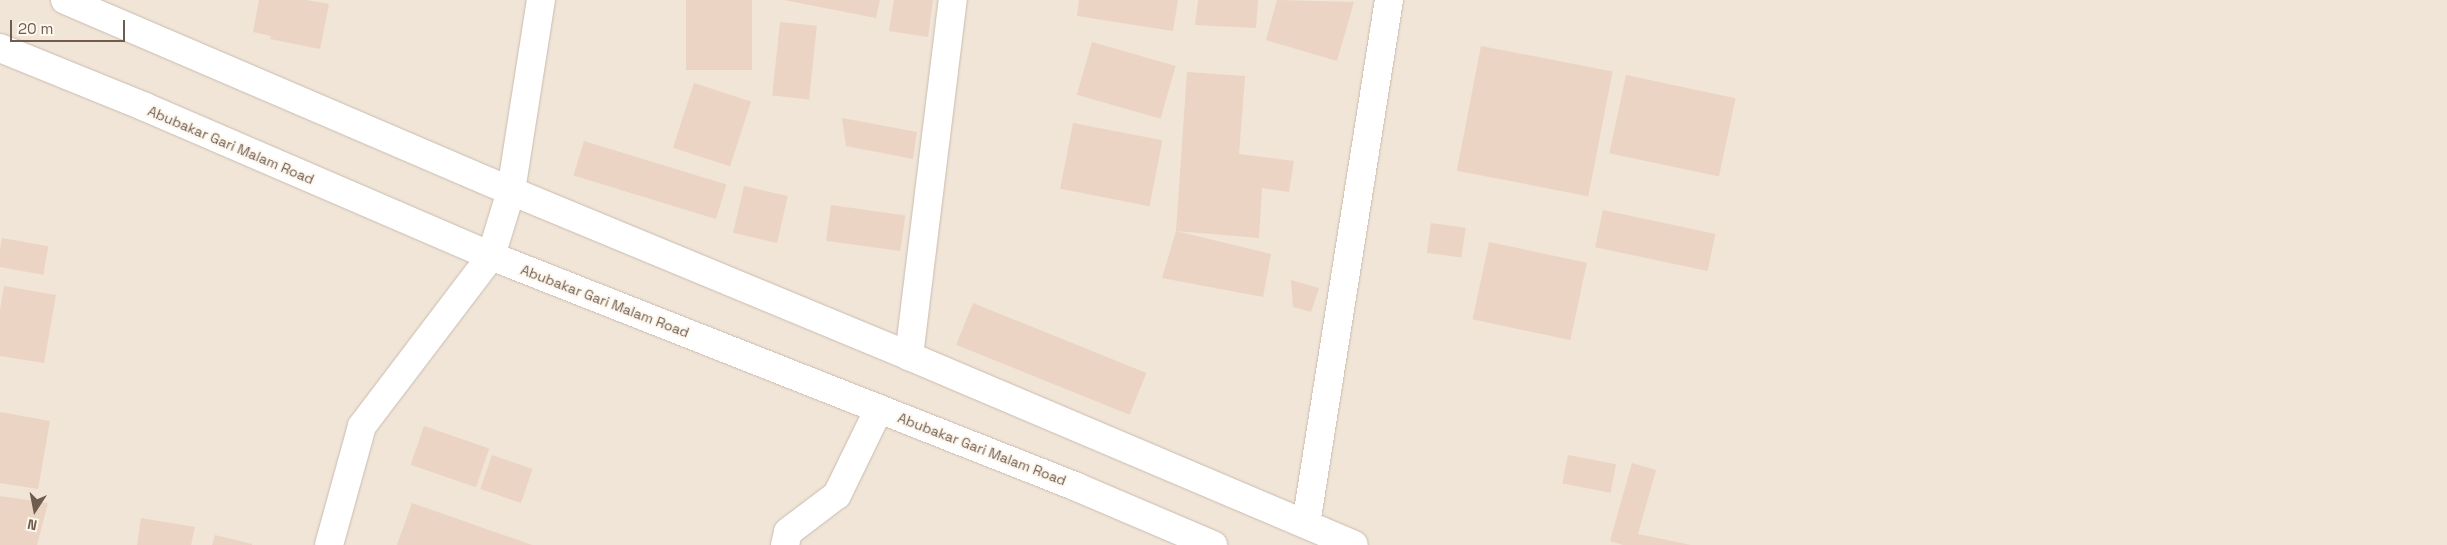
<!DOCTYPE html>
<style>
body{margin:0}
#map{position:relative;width:2447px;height:545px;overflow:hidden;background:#f9f3e8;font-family:"Space Grotesk",sans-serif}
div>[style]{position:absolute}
.residential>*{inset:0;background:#f0e5d7;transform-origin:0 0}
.building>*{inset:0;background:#ebd4c3;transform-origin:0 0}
.roads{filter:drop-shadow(0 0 1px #cabbaf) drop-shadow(0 0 1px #cabbaf)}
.minor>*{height:28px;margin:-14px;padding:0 14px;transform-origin:14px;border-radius:14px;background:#fff}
.tertiary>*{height:28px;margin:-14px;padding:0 14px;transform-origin:14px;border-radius:14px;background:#fff}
span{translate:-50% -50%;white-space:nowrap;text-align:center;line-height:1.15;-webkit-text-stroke:4px #fdf7ee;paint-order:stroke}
.street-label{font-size:14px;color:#705c4f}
.north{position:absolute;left:10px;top:485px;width:50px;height:50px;-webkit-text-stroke:4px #fdf7ee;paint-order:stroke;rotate:191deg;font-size:14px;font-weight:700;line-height:20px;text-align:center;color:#705c4f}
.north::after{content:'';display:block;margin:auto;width:18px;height:22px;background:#705c4f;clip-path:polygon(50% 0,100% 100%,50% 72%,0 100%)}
.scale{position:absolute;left:10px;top:20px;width:115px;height:22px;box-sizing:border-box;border:2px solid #705c4f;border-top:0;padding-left:6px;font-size:15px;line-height:18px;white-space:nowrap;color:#705c4f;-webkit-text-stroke:4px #fdf7ee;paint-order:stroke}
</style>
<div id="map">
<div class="residential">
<i style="left:0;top:0;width:2447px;height:545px"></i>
</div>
<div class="building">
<i style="clip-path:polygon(259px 0,306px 0,329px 4px,320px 49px,270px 39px,271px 36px,253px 32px)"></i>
<i style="left:686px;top:0;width:66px;height:70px"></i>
<i style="clip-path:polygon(784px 0,880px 0,876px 18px)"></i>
<i style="clip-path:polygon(894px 0,933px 0,928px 37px,889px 31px)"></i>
<i style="clip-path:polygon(1079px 0,1178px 0,1173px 31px,1077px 16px)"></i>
<i style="clip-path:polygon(1198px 0,1258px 0,1256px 28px,1195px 25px)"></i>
<i style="clip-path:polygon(1277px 0,1354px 2px,1337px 61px,1266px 40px)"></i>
<i style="left:780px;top:22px;width:37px;height:74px;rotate:6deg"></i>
<i style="left:1092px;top:42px;width:87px;height:55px;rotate:16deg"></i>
<i style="left:1481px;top:46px;width:134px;height:127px;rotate:11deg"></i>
<i style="clip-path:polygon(1187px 72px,1245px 76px,1239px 154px,1294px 161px,1289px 192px,1262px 188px,1259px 238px,1176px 231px,1271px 254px,1263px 297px,1162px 278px,1176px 231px)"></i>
<i style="left:1626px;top:75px;width:112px;height:80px;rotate:12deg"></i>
<i style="left:694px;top:83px;width:60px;height:68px;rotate:18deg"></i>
<i style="clip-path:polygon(842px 118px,917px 132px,913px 159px,846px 146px)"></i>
<i style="left:1073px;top:123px;width:91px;height:67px;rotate:11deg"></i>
<i style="left:584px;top:141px;width:149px;height:36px;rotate:17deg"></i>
<i style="left:744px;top:186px;width:45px;height:48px;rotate:13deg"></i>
<i style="left:831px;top:205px;width:75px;height:36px;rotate:8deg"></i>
<i style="left:1603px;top:210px;width:115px;height:38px;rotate:12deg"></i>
<i style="left:1431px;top:223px;width:35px;height:30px;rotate:8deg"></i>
<i style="left:2px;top:238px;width:47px;height:29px;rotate:10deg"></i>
<i style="left:1489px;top:242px;width:100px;height:79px;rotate:12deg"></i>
<i style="clip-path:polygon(1291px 280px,1319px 288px,1311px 312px,1293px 307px)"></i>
<i style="clip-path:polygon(4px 286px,56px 295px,44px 363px,0 356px,0 310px)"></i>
<i style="left:973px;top:303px;width:187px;height:45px;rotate:22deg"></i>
<i style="clip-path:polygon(0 412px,50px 421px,38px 489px,0 483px)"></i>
<i style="left:424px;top:426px;width:69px;height:41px;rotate:19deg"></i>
<i style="left:492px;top:455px;width:43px;height:36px;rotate:19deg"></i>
<i style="left:1568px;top:455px;width:49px;height:29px;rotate:11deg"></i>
<i style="clip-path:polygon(1632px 463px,1656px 470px,1638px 534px,1691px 545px,1623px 545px,1610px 541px)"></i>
<i style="clip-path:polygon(0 496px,48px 503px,37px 545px,0 545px)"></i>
<i style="clip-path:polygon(412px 503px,532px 545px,397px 545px)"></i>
<i style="clip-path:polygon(141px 518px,195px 527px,191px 545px,137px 545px)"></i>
<i style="clip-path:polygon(215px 535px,252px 544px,252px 545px,212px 545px)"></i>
</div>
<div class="roads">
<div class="minor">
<i style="left:909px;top:356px;width:359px;rotate:-83deg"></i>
<i style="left:1306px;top:524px;width:531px;rotate:-81deg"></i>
<i style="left:329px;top:545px;width:123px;rotate:-74.5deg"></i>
<i style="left:362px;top:426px;width:213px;rotate:-52.8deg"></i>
<i style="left:491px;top:256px;width:68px;rotate:-72.9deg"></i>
<i style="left:511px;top:191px;width:193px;rotate:-81.1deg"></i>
<i style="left:785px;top:545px;width:13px;rotate:-77deg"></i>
<i style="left:788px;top:532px;width:61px;rotate:-37.1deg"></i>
<i style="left:837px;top:495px;width:96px;rotate:-64deg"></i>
</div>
<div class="tertiary">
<i style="left:65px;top:0;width:485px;rotate:23.2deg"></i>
<i style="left:511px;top:191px;width:431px;rotate:22.5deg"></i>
<i style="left:909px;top:356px;width:483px;rotate:23deg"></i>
<i style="left:0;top:48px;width:157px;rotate:22.1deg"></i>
<i style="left:145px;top:107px;width:377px;rotate:23.3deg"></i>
<i style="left:491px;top:256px;width:630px;rotate:21.51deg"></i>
<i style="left:1077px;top:487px;width:148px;rotate:23.1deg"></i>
</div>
</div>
<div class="street-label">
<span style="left:231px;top:145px;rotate:23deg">Abubakar Gari Malam Road</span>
<span style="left:605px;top:301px;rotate:21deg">Abubakar Gari Malam Road</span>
<span style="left:982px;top:449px;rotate:21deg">Abubakar Gari Malam Road</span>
</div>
<div class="north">N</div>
<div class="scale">20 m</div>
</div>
